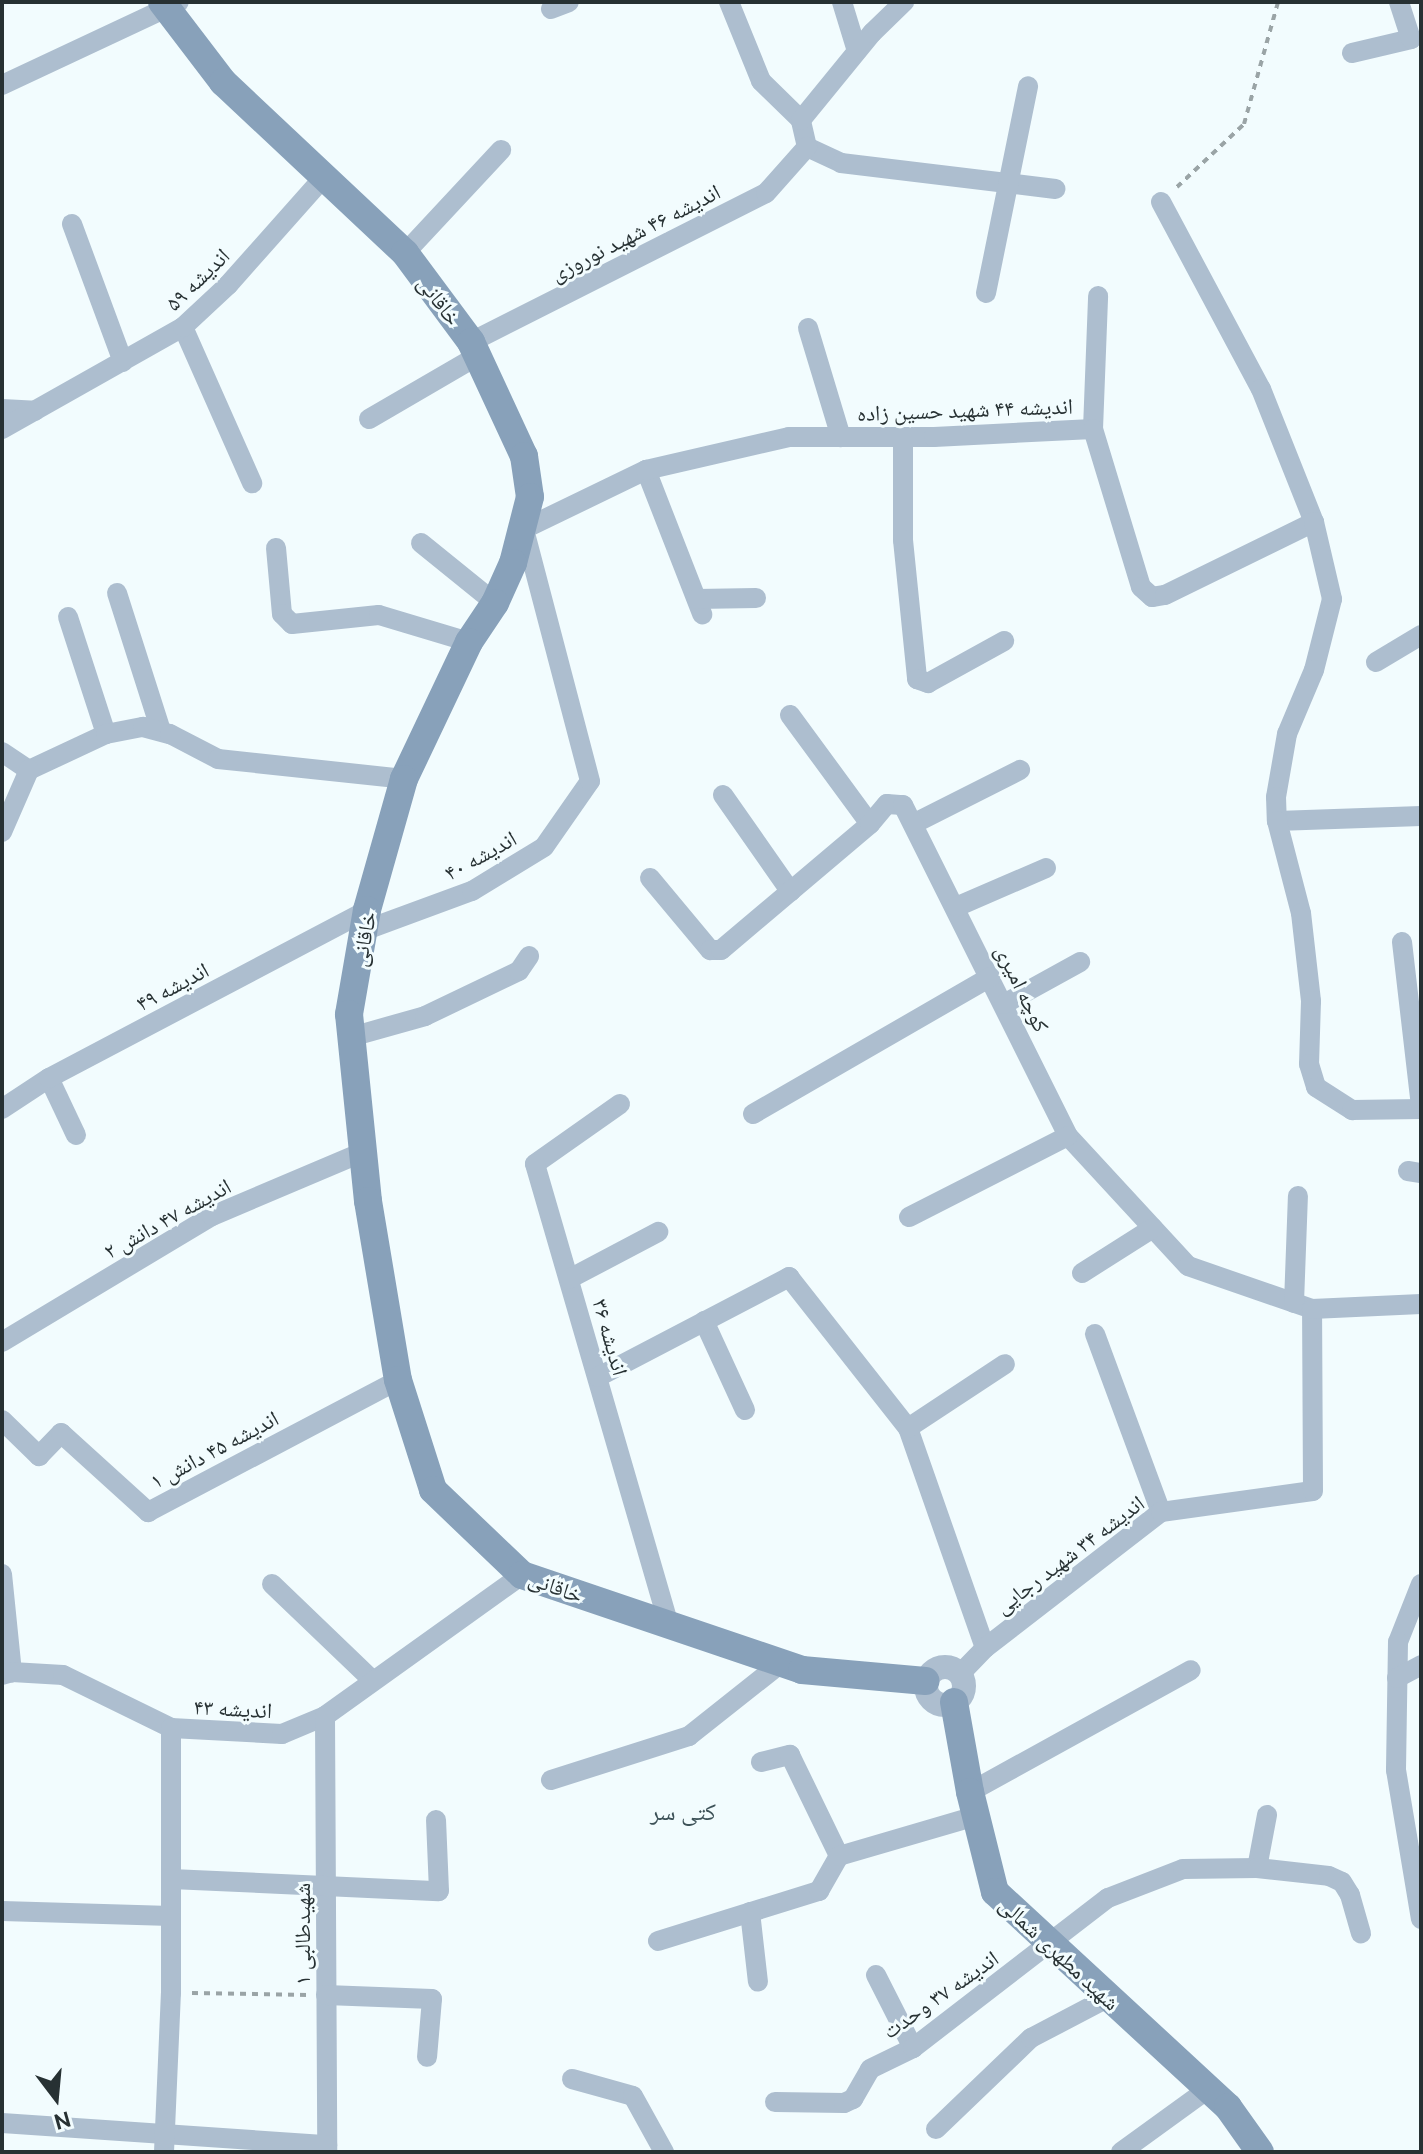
<!DOCTYPE html>
<meta charset="utf-8">
<style>
body{margin:0}
#map{position:relative;width:1423px;height:2154px;overflow:hidden;background:#f2fcfe;font-family:Ubuntu,"Noto Naskh Arabic",sans-serif}
div>[style]{position:absolute}
.path>*{height:4px;margin-top:-2px;transform-origin:0;background:repeating-linear-gradient(90deg,#9aa4a6 0 6px,transparent 0 12px)}
.minor>*{height:20px;margin:-10px;padding:0 10px;transform-origin:10px;border-radius:10px;background:#adbecf}
.tertiary>*{height:24px;margin:-12px;padding:0 12px;transform-origin:12px;border-radius:12px;background:#adbecf}
.tertiary>.ring{margin:-12px;padding:0;box-sizing:content-box;background:none;border:24px solid #adbecf;border-radius:50%}
.secondary>*{height:28px;margin:-14px;padding:0 14px;transform-origin:14px;border-radius:14px;background:#88a1ba}
span{translate:-50% -50%;white-space:nowrap;text-align:center;line-height:1.15;-webkit-text-stroke:6px #f2fcfe;paint-order:stroke}
.street-label{font-size:22px;color:#273133}
.neighbourhood-label{font-size:24px;color:#3d5258}
.frame{position:absolute;inset:0;border:4px solid #273133;pointer-events:none}
.north{position:absolute;left:16px;top:2058px;width:80px;height:80px;-webkit-text-stroke:6px #f2fcfe;paint-order:stroke;rotate:164deg;font-size:22px;font-weight:700;line-height:32px;text-align:center;color:#273133}
.north::after{content:'';display:block;margin:auto;width:28px;height:36px;background:#273133;clip-path:polygon(50% 0,100% 100%,50% 72%,0 100%)}
</style>
<div id="map">
<div class="path">
<i style="left:1177px;top:187px;width:92px;rotate:-43.2deg"></i>
<i style="left:1244px;top:124px;width:127px;rotate:-74.4deg"></i>
<i style="left:192px;top:1993px;width:116px;rotate:1deg"></i>
</div>
<div class="minor">
<i style="left:729px;top:2px;width:85px;rotate:67.9deg"></i>
<i style="left:761px;top:81px;width:56px;rotate:44.3deg"></i>
<i style="left:842px;top:2px;width:51px;rotate:73deg"></i>
<i style="left:551px;top:9px;width:19px;rotate:-21deg"></i>
<i style="left:1352px;top:53px;width:61px;rotate:-13.3deg"></i>
<i style="left:1411px;top:39px;width:39px;rotate:-108deg"></i>
<i style="left:2px;top:85px;width:195px;rotate:-25.1deg"></i>
<i style="left:807px;top:147px;width:38px;rotate:25deg"></i>
<i style="left:841px;top:163px;width:216px;rotate:6.9deg"></i>
<i style="left:807px;top:147px;width:28px;rotate:-103deg"></i>
<i style="left:801px;top:120px;width:112px;rotate:-50.8deg"></i>
<i style="left:872px;top:33px;width:45px;rotate:-44.1deg"></i>
<i style="left:1161px;top:202px;width:212px;rotate:61.9deg"></i>
<i style="left:1261px;top:389px;width:143px;rotate:68.3deg"></i>
<i style="left:72px;top:224px;width:147px;rotate:69.7deg"></i>
<i style="left:405px;top:253px;width:141px;rotate:-47deg"></i>
<i style="left:986px;top:293px;width:211px;rotate:-78.5deg"></i>
<i style="left:183px;top:327px;width:171px;rotate:66.1deg"></i>
<i style="left:808px;top:328px;width:114px;rotate:73.2deg"></i>
<i style="left:471px;top:342px;width:330px;rotate:-26.8deg"></i>
<i style="left:766px;top:193px;width:62px;rotate:-48.3deg"></i>
<i style="left:2px;top:409px;width:33px;rotate:3deg"></i>
<i style="left:369px;top:419px;width:127px;rotate:-30.2deg"></i>
<i style="left:2px;top:429px;width:208px;rotate:-29.4deg"></i>
<i style="left:183px;top:327px;width:62px;rotate:-43deg"></i>
<i style="left:228px;top:285px;width:144px;rotate:-48.4deg"></i>
<i style="left:1093px;top:429px;width:133px;rotate:-87.8deg"></i>
<i style="left:903px;top:437px;width:103px;rotate:90deg"></i>
<i style="left:903px;top:540px;width:140px;rotate:84.2deg"></i>
<i style="left:917px;top:679px;width:12px;rotate:20deg"></i>
<i style="left:928px;top:683px;width:87px;rotate:-28.9deg"></i>
<i style="left:646px;top:470px;width:155px;rotate:68.7deg"></i>
<i style="left:421px;top:543px;width:95px;rotate:39deg"></i>
<i style="left:276px;top:548px;width:66px;rotate:84.8deg"></i>
<i style="left:282px;top:614px;width:14px;rotate:45deg"></i>
<i style="left:292px;top:624px;width:87px;rotate:-5.9deg"></i>
<i style="left:379px;top:615px;width:94px;rotate:16.7deg"></i>
<i style="left:117px;top:593px;width:145px;rotate:72.3deg"></i>
<i style="left:697px;top:599px;width:59px;rotate:-1deg"></i>
<i style="left:68px;top:617px;width:123px;rotate:72deg"></i>
<i style="left:1376px;top:662px;width:52px;rotate:-31deg"></i>
<i style="left:790px;top:715px;width:135px;rotate:53.7deg"></i>
<i style="left:2px;top:752px;width:32px;rotate:34deg"></i>
<i style="left:29px;top:770px;width:85px;rotate:-25.1deg"></i>
<i style="left:106px;top:734px;width:38px;rotate:-11deg"></i>
<i style="left:143px;top:727px;width:28px;rotate:15deg"></i>
<i style="left:170px;top:734px;width:54px;rotate:27.5deg"></i>
<i style="left:218px;top:759px;width:187px;rotate:6.1deg"></i>
<i style="left:723px;top:795px;width:118px;rotate:55deg"></i>
<i style="left:1277px;top:821px;width:144px;rotate:-2deg"></i>
<i style="left:913px;top:824px;width:120px;rotate:-26.8deg"></i>
<i style="left:2px;top:832px;width:68px;rotate:-66.5deg"></i>
<i style="left:650px;top:878px;width:94px;rotate:50.2deg"></i>
<i style="left:710px;top:950px;width:11px"></i>
<i style="left:721px;top:950px;width:195px;rotate:-40.2deg"></i>
<i style="left:870px;top:824px;width:26px;rotate:-50deg"></i>
<i style="left:887px;top:804px;width:16px;rotate:4deg"></i>
<i style="left:903px;top:805px;width:370px;rotate:63.5deg"></i>
<i style="left:1068px;top:1136px;width:177px;rotate:47.3deg"></i>
<i style="left:1188px;top:1266px;width:131px;rotate:19.1deg"></i>
<i style="left:956px;top:907px;width:98px;rotate:-23.4deg"></i>
<i style="left:363px;top:931px;width:116px;rotate:-20.2deg"></i>
<i style="left:472px;top:891px;width:84px;rotate:-31.4deg"></i>
<i style="left:544px;top:847px;width:80px;rotate:-55.1deg"></i>
<i style="left:590px;top:781px;width:260px;rotate:-104.7deg"></i>
<i style="left:524px;top:529px;width:136px;rotate:-25.8deg"></i>
<i style="left:646px;top:470px;width:147px;rotate:-13deg"></i>
<i style="left:789px;top:437px;width:145px"></i>
<i style="left:934px;top:437px;width:159px;rotate:-2.9deg"></i>
<i style="left:1093px;top:429px;width:165px;rotate:73.1deg"></i>
<i style="left:1141px;top:587px;width:15px;rotate:42deg"></i>
<i style="left:1152px;top:597px;width:13px;rotate:-9deg"></i>
<i style="left:1165px;top:595px;width:166px;rotate:-26.1deg"></i>
<i style="left:1314px;top:522px;width:79px;rotate:76.8deg"></i>
<i style="left:1332px;top:599px;width:73px;rotate:104.2deg"></i>
<i style="left:1314px;top:670px;width:69px;rotate:112.9deg"></i>
<i style="left:1287px;top:734px;width:64px;rotate:99.9deg"></i>
<i style="left:1276px;top:797px;width:24px;rotate:88deg"></i>
<i style="left:1277px;top:821px;width:95px;rotate:75.4deg"></i>
<i style="left:1301px;top:913px;width:89px;rotate:83.5deg"></i>
<i style="left:1311px;top:1001px;width:63px;rotate:91.8deg"></i>
<i style="left:1309px;top:1064px;width:24px;rotate:73deg"></i>
<i style="left:1316px;top:1087px;width:43px;rotate:32.6deg"></i>
<i style="left:1352px;top:1110px;width:69px;rotate:-0.8deg"></i>
<i style="left:1402px;top:942px;width:165px;rotate:83.4deg"></i>
<i style="left:1004px;top:1004px;width:87px;rotate:-28.9deg"></i>
<i style="left:351px;top:1037px;width:77px;rotate:-15.8deg"></i>
<i style="left:425px;top:1016px;width:104px;rotate:-25.6deg"></i>
<i style="left:519px;top:971px;width:18px;rotate:-56deg"></i>
<i style="left:49px;top:1078px;width:63px;rotate:64.7deg"></i>
<i style="left:620px;top:1104px;width:104px;rotate:144.8deg"></i>
<i style="left:535px;top:1164px;width:480px;rotate:73.8deg"></i>
<i style="left:2px;top:1109px;width:56px;rotate:-33.4deg"></i>
<i style="left:49px;top:1078px;width:360px;rotate:-27.8deg"></i>
<i style="left:753px;top:1114px;width:274px;rotate:-30deg"></i>
<i style="left:1408px;top:1171px;width:13px;rotate:9deg"></i>
<i style="left:909px;top:1217px;width:178px;rotate:-27deg"></i>
<i style="left:1082px;top:1273px;width:84px;rotate:-32.4deg"></i>
<i style="left:569px;top:1279px;width:101px;rotate:-27.8deg"></i>
<i style="left:1294px;top:1303px;width:107px;rotate:-87.9deg"></i>
<i style="left:704px;top:1321px;width:98px;rotate:65.3deg"></i>
<i style="left:1095px;top:1334px;width:190px;rotate:69.7deg"></i>
<i style="left:2px;top:1342px;width:245px;rotate:-31deg"></i>
<i style="left:212px;top:1216px;width:164px;rotate:-23deg"></i>
<i style="left:598px;top:1377px;width:216px;rotate:-27.6deg"></i>
<i style="left:789px;top:1277px;width:192px;rotate:51.8deg"></i>
<i style="left:908px;top:1428px;width:233px;rotate:70.7deg"></i>
<i style="left:2px;top:1420px;width:52px;rotate:44.2deg"></i>
<i style="left:39px;top:1456px;width:32px;rotate:-46deg"></i>
<i style="left:61px;top:1433px;width:118px;rotate:42.2deg"></i>
<i style="left:148px;top:1512px;width:283px;rotate:-27.8deg"></i>
<i style="left:908px;top:1428px;width:116px;rotate:-33.4deg"></i>
<i style="left:2px;top:1574px;width:99px;rotate:84.2deg"></i>
<i style="left:272px;top:1584px;width:140px;rotate:43.8deg"></i>
<i style="left:1421px;top:1584px;width:62px;rotate:111.6deg"></i>
<i style="left:1398px;top:1642px;width:128px;rotate:90.9deg"></i>
<i style="left:1396px;top:1770px;width:151px;rotate:80.5deg"></i>
<i style="left:960px;top:1674px;width:36px;rotate:-46deg"></i>
<i style="left:985px;top:1648px;width:222px;rotate:-37.7deg"></i>
<i style="left:1161px;top:1512px;width:153px;rotate:-7.9deg"></i>
<i style="left:1313px;top:1491px;width:182px;rotate:-90.3deg"></i>
<i style="left:1312px;top:1309px;width:109px;rotate:-2.6deg"></i>
<i style="left:2px;top:1675px;width:10px;rotate:-17deg"></i>
<i style="left:12px;top:1672px;width:51px;rotate:3.4deg"></i>
<i style="left:63px;top:1675px;width:120px;rotate:26.1deg"></i>
<i style="left:171px;top:1728px;width:111px;rotate:3.1deg"></i>
<i style="left:282px;top:1734px;width:47px;rotate:-22.7deg"></i>
<i style="left:325px;top:1716px;width:242px;rotate:-35.6deg"></i>
<i style="left:1397px;top:1678px;width:27px;rotate:-28deg"></i>
<i style="left:325px;top:1716px;width:436px;rotate:89.7deg"></i>
<i style="left:761px;top:1762px;width:30px;rotate:-14deg"></i>
<i style="left:790px;top:1755px;width:112px;rotate:64.1deg"></i>
<i style="left:551px;top:1780px;width:145px;rotate:-17.7deg"></i>
<i style="left:689px;top:1736px;width:117px;rotate:-38.4deg"></i>
<i style="left:970px;top:1792px;width:252px;rotate:-28.9deg"></i>
<i style="left:1257px;top:1868px;width:54px;rotate:-79.3deg"></i>
<i style="left:171px;top:1879px;width:268px;rotate:2.6deg"></i>
<i style="left:439px;top:1891px;width:71px;rotate:-92.4deg"></i>
<i style="left:2px;top:1911px;width:169px;rotate:1.7deg"></i>
<i style="left:750px;top:1912px;width:70px;rotate:83.5deg"></i>
<i style="left:658px;top:1941px;width:169px;rotate:-17.3deg"></i>
<i style="left:819px;top:1891px;width:40px;rotate:-60.3deg"></i>
<i style="left:839px;top:1856px;width:143px;rotate:-16.3deg"></i>
<i style="left:876px;top:1975px;width:82px;rotate:63.1deg"></i>
<i style="left:326px;top:1995px;width:106px;rotate:2.2deg"></i>
<i style="left:432px;top:1999px;width:58px;rotate:94.9deg"></i>
<i style="left:572px;top:2079px;width:63px;rotate:15.6deg"></i>
<i style="left:633px;top:2096px;width:64px;rotate:61deg"></i>
<i style="left:775px;top:2102px;width:69px;rotate:0.8deg"></i>
<i style="left:844px;top:2103px;width:10px;rotate:-24deg"></i>
<i style="left:853px;top:2099px;width:34px;rotate:-60deg"></i>
<i style="left:870px;top:2069px;width:48px;rotate:-26deg"></i>
<i style="left:913px;top:2048px;width:246px;rotate:-37.6deg"></i>
<i style="left:1108px;top:1898px;width:80px;rotate:-21.1deg"></i>
<i style="left:1183px;top:1869px;width:74px;rotate:-0.8deg"></i>
<i style="left:1257px;top:1868px;width:72px;rotate:6.3deg"></i>
<i style="left:1329px;top:1876px;width:14px;rotate:25deg"></i>
<i style="left:1342px;top:1882px;width:15px;rotate:58deg"></i>
<i style="left:1350px;top:1895px;width:40px;rotate:74deg"></i>
<i style="left:2px;top:2123px;width:326px;rotate:3.9deg"></i>
<i style="left:936px;top:2129px;width:132px;rotate:-43.8deg"></i>
<i style="left:1031px;top:2038px;width:88px;rotate:-27.7deg"></i>
<i style="left:164px;top:2152px;width:159px;rotate:-87.5deg"></i>
<i style="left:171px;top:1993px;width:265px;rotate:-90deg"></i>
<i style="left:1121px;top:2152px;width:107px;rotate:-35.9deg"></i>
</div>
<div class="tertiary">
<i class="ring" style="left:926px;top:1667px;width:14px;height:14px"></i>
</div>
<div class="secondary">
<i style="left:162px;top:2px;width:101px;rotate:52.7deg"></i>
<i style="left:223px;top:82px;width:250px;rotate:43.2deg"></i>
<i style="left:405px;top:253px;width:111px;rotate:53.4deg"></i>
<i style="left:471px;top:342px;width:126px;rotate:65.1deg"></i>
<i style="left:524px;top:456px;width:41px;rotate:81.7deg"></i>
<i style="left:530px;top:497px;width:68px;rotate:104.4deg"></i>
<i style="left:513px;top:563px;width:44px;rotate:114.2deg"></i>
<i style="left:495px;top:603px;width:47px;rotate:123.7deg"></i>
<i style="left:469px;top:642px;width:152px;rotate:115.4deg"></i>
<i style="left:404px;top:779px;width:136px;rotate:105.8deg"></i>
<i style="left:367px;top:910px;width:106px;rotate:99.8deg"></i>
<i style="left:349px;top:1014px;width:188px;rotate:84.2deg"></i>
<i style="left:368px;top:1201px;width:181px;rotate:80.5deg"></i>
<i style="left:398px;top:1380px;width:115px;rotate:72.3deg"></i>
<i style="left:433px;top:1490px;width:123px;rotate:43.7deg"></i>
<i style="left:522px;top:1575px;width:296px;rotate:18.7deg"></i>
<i style="left:802px;top:1670px;width:124px;rotate:5.1deg"></i>
<i style="left:954px;top:1702px;width:91px;rotate:79.9deg"></i>
<i style="left:970px;top:1792px;width:103px;rotate:76deg"></i>
<i style="left:995px;top:1892px;width:317px;rotate:42.7deg"></i>
<i style="left:1228px;top:2107px;width:55px;rotate:54.6deg"></i>
</div>
<div class="street-label">
<span style="left:635px;top:232px;rotate:-27deg">اندیشه ۴۶ شهید نوروزی</span>
<span style="left:197px;top:279px;rotate:-44deg">اندیشه ۵۹</span>
<span style="left:440px;top:300px;rotate:53deg">خاقانی</span>
<span style="left:965px;top:409px;rotate:-2deg">اندیشه ۴۴ شهید حسین زاده</span>
<span style="left:480px;top:855px;rotate:-29deg">اندیشه ۴۰</span>
<span style="left:363px;top:939px;rotate:-79deg">خاقانی</span>
<span style="left:172px;top:986px;rotate:-28deg">اندیشه ۴۹</span>
<span style="left:1023px;top:988px;rotate:64deg">کوچه امیری</span>
<span style="left:167px;top:1218px;rotate:-29deg">اندیشه ۴۷ دانش ۲</span>
<span style="left:611px;top:1337px;rotate:74deg">اندیشه ۳۶</span>
<span style="left:214px;top:1449px;rotate:-28deg">اندیشه ۴۵ دانش ۱</span>
<span style="left:1069px;top:1554px;rotate:-37deg">اندیشه ۳۴ شهید رجایی</span>
<span style="left:556px;top:1586px;rotate:20deg">خاقانی</span>
<span style="left:233px;top:1708px;rotate:3deg">اندیشه ۴۳</span>
<span style="left:302px;top:1934px;rotate:-90deg">شهیدطالبی ۱</span>
<span style="left:1060px;top:1953px;rotate:43deg">شهید مطهری شمالی</span>
<span style="left:940px;top:1994px;rotate:-35deg">اندیشه ۳۷ وحدت</span>
</div>
<div class="neighbourhood-label">
<span style="left:683px;top:1812px">کتی سر</span>
</div>
<div class="frame"></div>
<div class="north">N</div>
</div>
